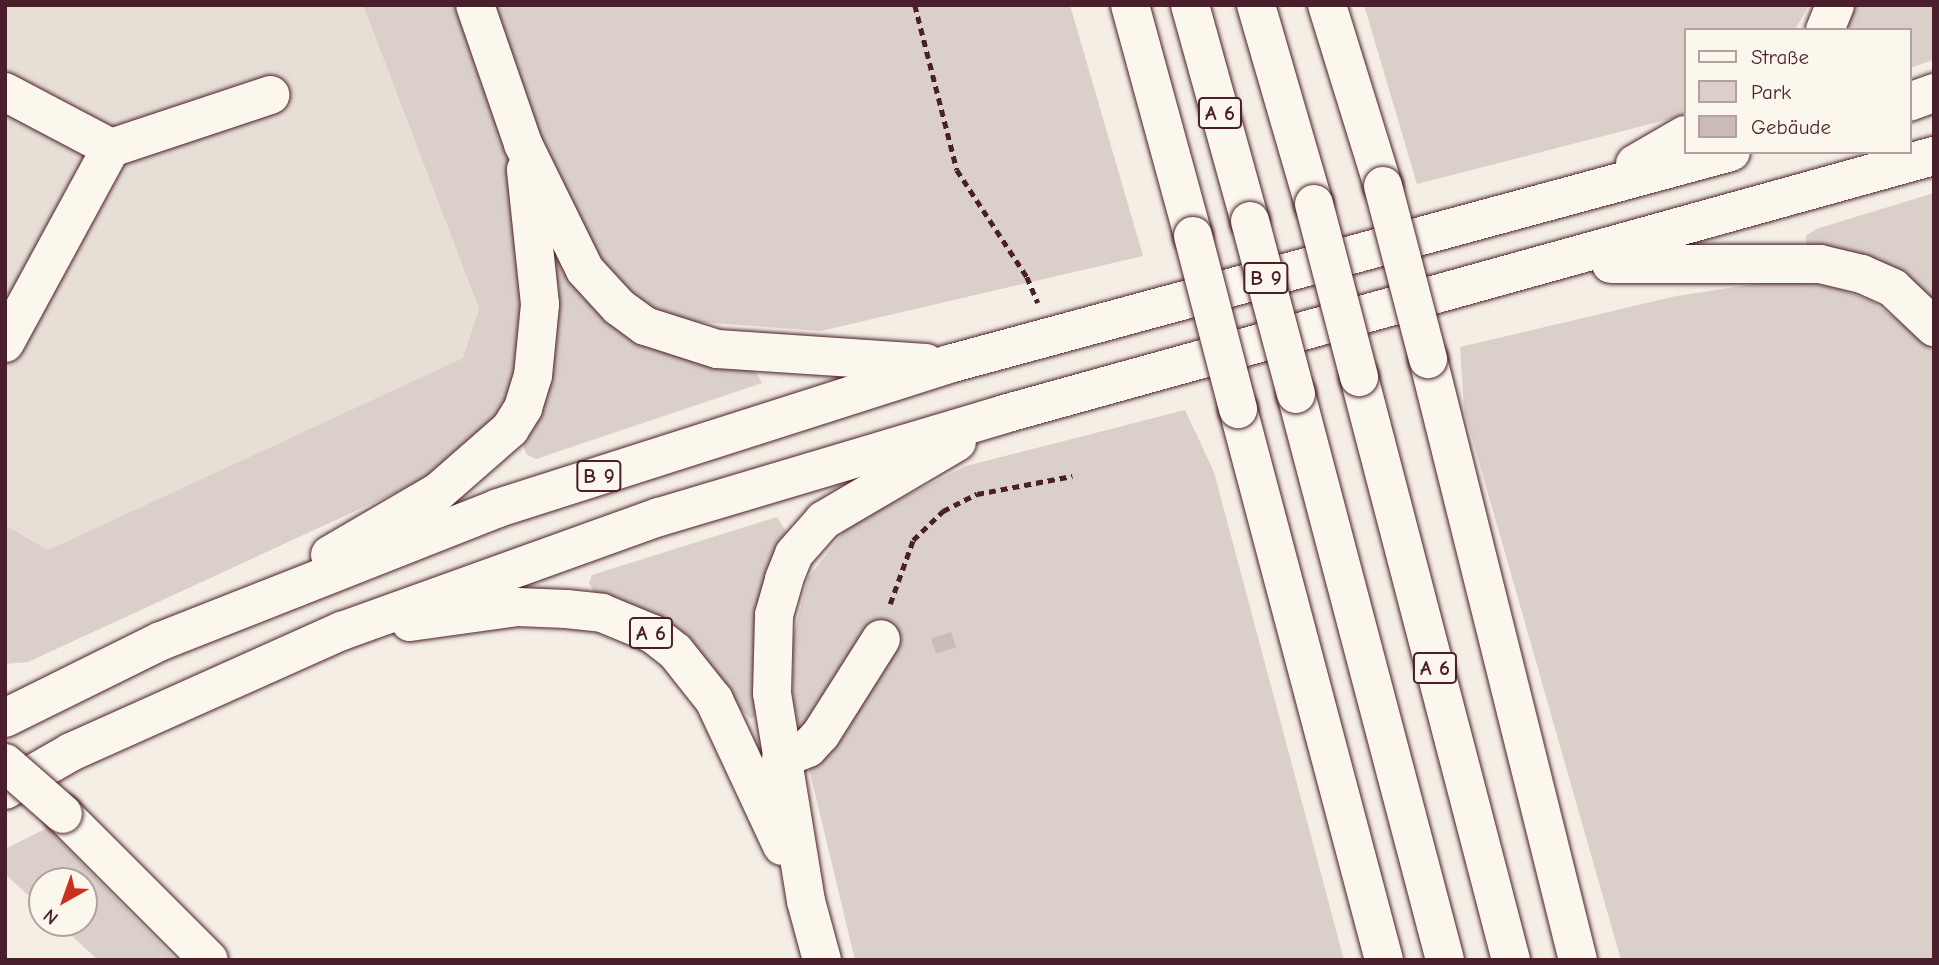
<!DOCTYPE html>
<meta charset="utf-8">
<style>
body{margin:0}
#map{position:relative;width:1939px;height:965px;overflow:hidden;background:#f4eee4;font-family:"Comic Neue",sans-serif}
div>[style]{position:absolute}
.built>*{inset:0;background:#e7dfd6}
.green>*{inset:0;background:#dbd0c9}
.building>*{inset:0;background:#cabbb6;transform-origin:0 0}
.path>*{height:4.5px;margin-top:-2.25px;transform-origin:0;background:repeating-linear-gradient(90deg,#4a1f2b 0 7px,transparent 0 12px)}
.roads{filter:drop-shadow(0 0 2px #4a1f2b) drop-shadow(0 0 2px #4a1f2b)}
.minor>*{height:38px;margin:-19px;padding:0 19px;transform-origin:19px;border-radius:19px;background:#fbf7ec}
.highway>*{height:38px;margin:-19px;padding:0 19px;transform-origin:19px;border-radius:19px;background:#fbf7ec}
.bridges{filter:drop-shadow(0 0 2px #4a1f2b) drop-shadow(0 0 2px #4a1f2b)}
.minor-bridge>*{height:38px;margin:-19px;padding:0 19px;transform-origin:19px;border-radius:19px;background:#fbf7ec}
.highway-bridge>*{height:38px;margin:-19px;padding:0 19px;transform-origin:19px;border-radius:19px;background:#fbf7ec}
span{translate:-50% -50%;white-space:nowrap;text-align:center;line-height:1.15;-webkit-text-stroke:7px #fbf7ec;paint-order:stroke}
.shield-label span{padding:2px 5px;background:#fbf7ec;border:2px solid;border-radius:5px;-webkit-text-stroke-width:0}
.shield-label{font-size:21px;color:#4a1f2b;font-weight:700}
.frame{position:absolute;inset:0;border:7px solid #4a1f2b;pointer-events:none}
.legend{position:absolute;left:1684px;top:28px;width:228px;height:126px;box-sizing:border-box;background:#fbf7ec;border:2px solid #b4a19f;margin:0;padding:9px 12px;list-style:none;font-size:21px;color:#4a1f2b}
.legend li{display:flex;align-items:center;gap:14px;height:35px}
.legend b{width:35px;border:2px solid #b4a19f}
.north{position:absolute;left:28px;top:867px;width:70px;height:70px;box-sizing:border-box;background:#fbf7ec;border:2px solid #b4a19f;border-radius:50%;rotate:220deg;font-size:19px;font-weight:700;line-height:28px;text-align:center;color:#4a1f2b}
.north::after{content:'';display:block;margin:auto;width:24px;height:32px;background:#c8321e;clip-path:polygon(50% 0,100% 100%,50% 72%,0 100%)}
</style>
<div id="map">
<div class="built">
<i style="clip-path:polygon(5px 5px,363px 5px,479px 309px,463px 358px,48px 550px,5px 525px)"></i>
</div>
<div class="green">
<i style="clip-path:polygon(363px 5px,1070px 5px,1143px 256px,821px 331px,685px 321px,642px 343px,688px 360px,754px 369px,762px 383px,536px 459px,526px 454px,523px 444px,552px 378px,557px 321px,526px 346px,500px 422px,438px 473px,28px 662px,5px 664px,5px 525px,48px 550px,463px 358px,479px 309px)"></i>
<i style="clip-path:polygon(1364px 5px,1809px 5px,1795px 30px,1685px 30px,1685px 115px,1417px 184px)"></i>
<i style="clip-path:polygon(1849px 5px,1934px 5px,1934px 60px,1909px 68px,1909px 30px,1841px 30px)"></i>
<i style="clip-path:polygon(1934px 193px,1934px 305px,1806px 244px,1806px 236px,1816px 229px)"></i>
<i style="clip-path:polygon(1776px 281px,1831px 286px,1870px 300px,1925px 340px,1934px 354px,1934px 960px,1621px 960px,1464px 409px,1460px 347px,1676px 296px)"></i>
<i style="clip-path:polygon(1185px 410px,1214px 472px,1344px 960px,855px 960px,793px 702px,793px 638px,808px 578px,850px 524px,966px 466px)"></i>
<i style="clip-path:polygon(777px 517px,786px 531px,767px 577px,758px 711px,752px 719px,595px 594px,589px 583px,592px 575px)"></i>
<i style="clip-path:polygon(47px 828px,176px 960px,98px 960px,58px 923px,84px 923px,84px 881px,42px 881px,42px 908px,5px 874px,5px 849px)"></i>
</div>
<div class="building">
<i style="left:951px;top:632px;width:16px;height:21px;rotate:72deg"></i>
</div>
<div class="path">
<i style="left:915px;top:5px;width:170px;rotate:75.7deg"></i>
<i style="left:957px;top:170px;width:128px;rotate:56.8deg"></i>
<i style="left:1027px;top:277px;width:28px;rotate:67deg"></i>
<i style="left:890px;top:604px;width:68px;rotate:-70.2deg"></i>
<i style="left:913px;top:540px;width:42px;rotate:-44deg"></i>
<i style="left:943px;top:511px;width:38px;rotate:-27deg"></i>
<i style="left:977px;top:494px;width:97px;rotate:-10.7deg"></i>
</div>
<div class="roads">
<div class="minor">
<i style="left:5px;top:92px;width:120px;rotate:27.8deg"></i>
<i style="left:111px;top:148px;width:168px;rotate:-18.4deg"></i>
<i style="left:5px;top:343px;width:222px;rotate:-61.5deg"></i>
<i style="left:781px;top:759px;width:29px;rotate:-22deg"></i>
<i style="left:808px;top:748px;width:19px;rotate:-47deg"></i>
<i style="left:821px;top:734px;width:112px;rotate:-57.7deg"></i>
<i style="left:63px;top:814px;width:206px;rotate:45deg"></i>
</div>
<div class="highway">
<i style="left:475px;top:5px;width:147px;rotate:70.9deg"></i>
<i style="left:523px;top:144px;width:140px;rotate:63.8deg"></i>
<i style="left:585px;top:270px;width:50px;rotate:47.4deg"></i>
<i style="left:619px;top:307px;width:32px;rotate:36deg"></i>
<i style="left:645px;top:326px;width:76px;rotate:17.7deg"></i>
<i style="left:717px;top:349px;width:209px;rotate:3.8deg"></i>
<i style="left:1130px;top:5px;width:239px;rotate:74.7deg"></i>
<i style="left:1190px;top:5px;width:224px;rotate:74.5deg"></i>
<i style="left:1256px;top:5px;width:207px;rotate:73.8deg"></i>
<i style="left:1327px;top:5px;width:189px;rotate:72.8deg"></i>
<i style="left:1825px;top:30px;width:27px;rotate:-68deg"></i>
<i style="left:1909px;top:102px;width:27px;rotate:-20deg"></i>
<i style="left:1635px;top:164px;width:58px;rotate:-30.1deg"></i>
<i style="left:1611px;top:264px;width:209px"></i>
<i style="left:1820px;top:264px;width:43px;rotate:13.4deg"></i>
<i style="left:1862px;top:274px;width:34px;rotate:24deg"></i>
<i style="left:1893px;top:288px;width:57px;rotate:43.6deg"></i>
<i style="left:1428px;top:359px;width:619px;rotate:75.99deg"></i>
<i style="left:1359px;top:377px;width:602px;rotate:75.39deg"></i>
<i style="left:1296px;top:394px;width:585px;rotate:75.25deg"></i>
<i style="left:1238px;top:409px;width:570px;rotate:75.16deg"></i>
<i style="left:330px;top:555px;width:125px;rotate:-30.3deg"></i>
<i style="left:438px;top:492px;width:96px;rotate:-41.2deg"></i>
<i style="left:510px;top:429px;width:25px;rotate:-58deg"></i>
<i style="left:523px;top:408px;width:34px;rotate:-73deg"></i>
<i style="left:533px;top:376px;width:72px;rotate:-84.4deg"></i>
<i style="left:540px;top:304px;width:135px;rotate:-96deg"></i>
<i style="left:410px;top:622px;width:109px;rotate:-7.9deg"></i>
<i style="left:518px;top:607px;width:48px;rotate:2.4deg"></i>
<i style="left:566px;top:609px;width:36px;rotate:6deg"></i>
<i style="left:602px;top:613px;width:55px;rotate:22.4deg"></i>
<i style="left:653px;top:634px;width:28px;rotate:38deg"></i>
<i style="left:675px;top:651px;width:63px;rotate:51.5deg"></i>
<i style="left:714px;top:700px;width:161px;rotate:65deg"></i>
<i style="left:5px;top:718px;width:174px;rotate:-26.3deg"></i>
<i style="left:161px;top:641px;width:362px;rotate:-21.5deg"></i>
<i style="left:498px;top:508px;width:473px;rotate:-17.7deg"></i>
<i style="left:949px;top:364px;width:810px;rotate:-15.17deg"></i>
<i style="left:5px;top:790px;width:76px;rotate:-29.9deg"></i>
<i style="left:71px;top:752px;width:297px;rotate:-24.1deg"></i>
<i style="left:342px;top:631px;width:337px;rotate:-19.8deg"></i>
<i style="left:659px;top:517px;width:360px;rotate:-16.6deg"></i>
<i style="left:1004px;top:414px;width:965px;rotate:-15.51deg"></i>
<i style="left:822px;top:960px;width:61px;rotate:-105.2deg"></i>
<i style="left:806px;top:901px;width:211px;rotate:-99.3deg"></i>
<i style="left:772px;top:693px;width:78px;rotate:-88.5deg"></i>
<i style="left:774px;top:615px;width:37px;rotate:-74deg"></i>
<i style="left:784px;top:579px;width:27px;rotate:-68deg"></i>
<i style="left:794px;top:554px;width:45px;rotate:-48.6deg"></i>
<i style="left:824px;top:520px;width:154px;rotate:-30.4deg"></i>
</div>
</div>
<div class="bridges">
<div class="minor-bridge">
<i style="left:5px;top:763px;width:77px;rotate:41.3deg"></i>
</div>
<div class="highway-bridge">
<i style="left:1383px;top:186px;width:179px;rotate:75.4deg"></i>
<i style="left:1314px;top:204px;width:179px;rotate:75.4deg"></i>
<i style="left:1250px;top:221px;width:179px;rotate:75.1deg"></i>
<i style="left:1193px;top:236px;width:179px;rotate:75.4deg"></i>
</div>
</div>
<div class="shield-label">
<span style="left:1220px;top:113px">A 6</span>
<span style="left:1266px;top:278px">B 9</span>
<span style="left:599px;top:476px">B 9</span>
<span style="left:651px;top:633px">A 6</span>
<span style="left:1435px;top:668px">A 6</span>
</div>
<div class="frame"></div>
<ul class="legend">
<li><b style="height:9px;background:#fbf7ec"></b>Straße</li>
<li><b style="height:19px;background:#dbd0c9"></b>Park</li>
<li><b style="height:19px;background:#cabbb6"></b>Gebäude</li>
</ul>
<div class="north">N</div>
</div>
